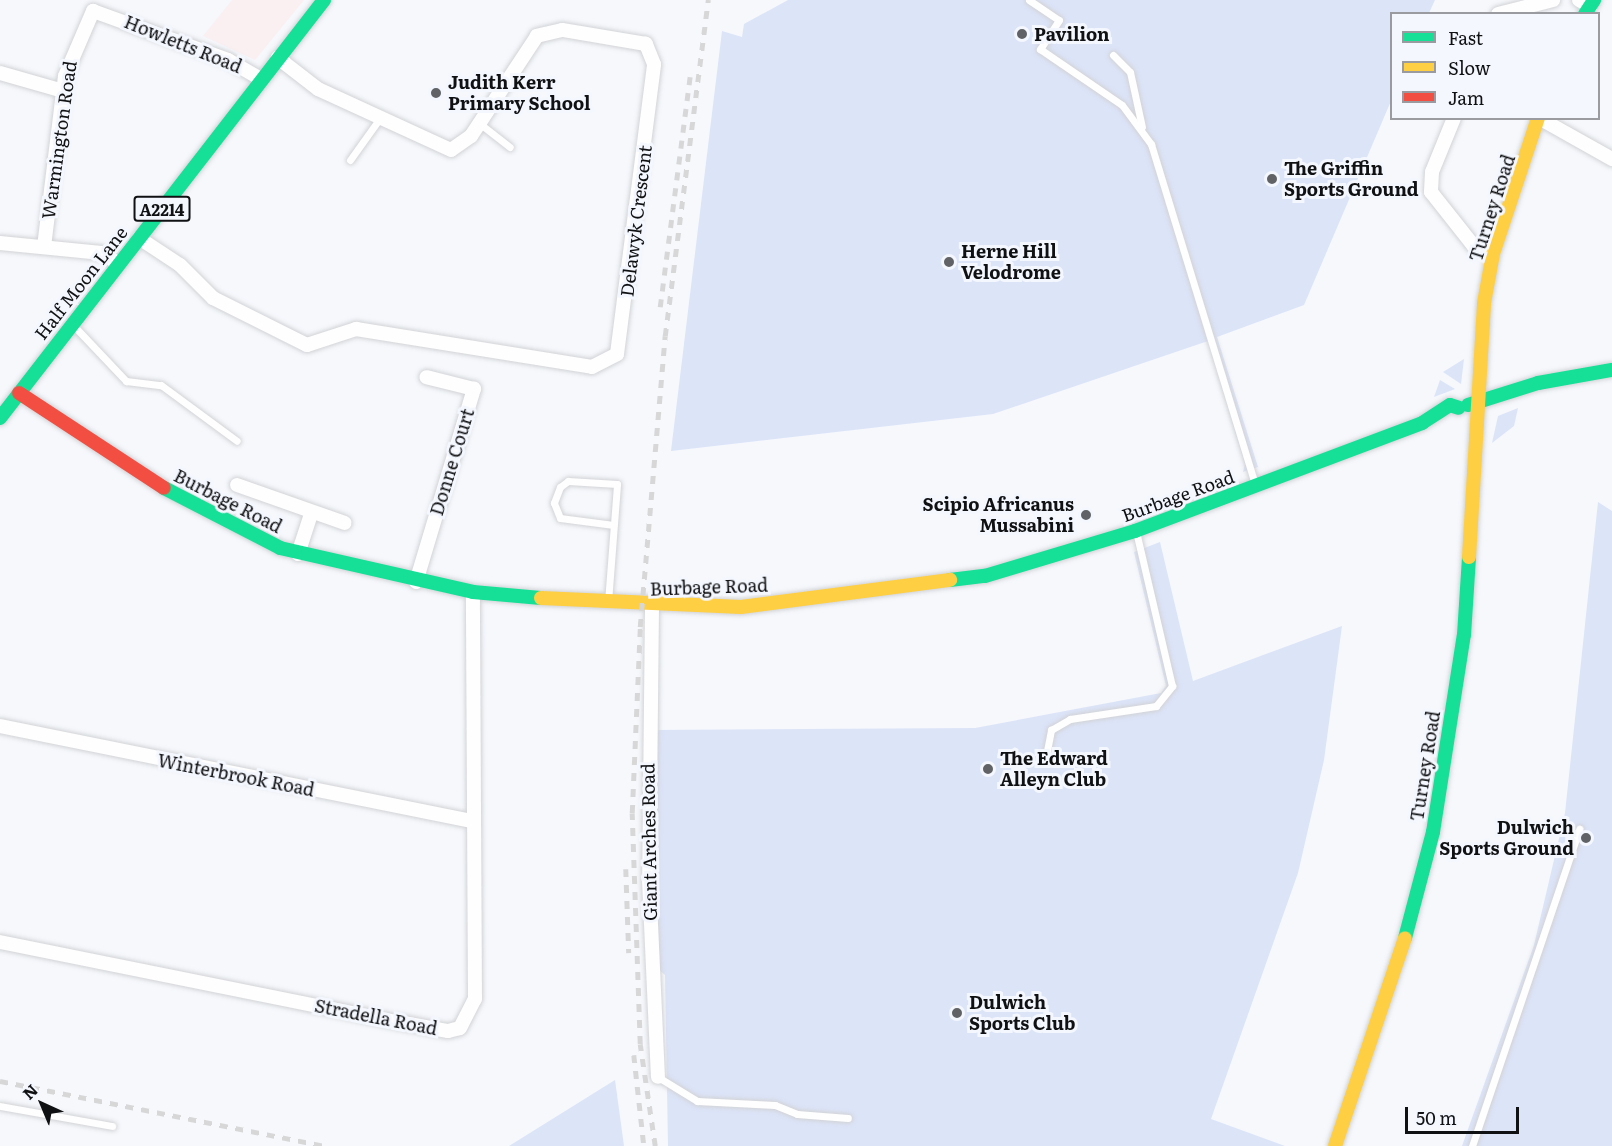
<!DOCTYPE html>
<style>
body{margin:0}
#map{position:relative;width:1612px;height:1146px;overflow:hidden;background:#f6f8fc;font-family:Literata,serif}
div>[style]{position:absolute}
.commercial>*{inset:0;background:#faeff1}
.green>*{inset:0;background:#dce4f8}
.roads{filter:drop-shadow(0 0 2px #d2d3d6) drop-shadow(0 0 2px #d2d3d6)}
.lane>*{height:7px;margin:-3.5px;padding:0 3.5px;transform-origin:3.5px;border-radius:3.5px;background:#fefeff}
.street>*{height:14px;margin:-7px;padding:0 7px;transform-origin:7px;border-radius:7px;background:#fefeff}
.fast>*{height:14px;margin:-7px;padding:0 7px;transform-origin:7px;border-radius:7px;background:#16e098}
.slow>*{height:14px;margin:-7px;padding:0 7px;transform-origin:7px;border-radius:7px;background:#ffcf43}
.jam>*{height:14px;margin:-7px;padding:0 7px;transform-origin:7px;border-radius:7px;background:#f24e42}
.rail>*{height:4.5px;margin-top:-2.25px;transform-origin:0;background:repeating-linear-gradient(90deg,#d7d7d8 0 8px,transparent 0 16px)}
.dots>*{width:16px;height:16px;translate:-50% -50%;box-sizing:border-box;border:3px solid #f4f7fe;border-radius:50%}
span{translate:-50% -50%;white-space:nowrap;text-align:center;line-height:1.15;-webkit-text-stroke:6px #f4f7fe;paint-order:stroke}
.shield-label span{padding:2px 4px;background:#f4f7fe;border:2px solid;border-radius:4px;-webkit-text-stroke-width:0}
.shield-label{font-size:16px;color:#101113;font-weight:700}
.poi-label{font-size:18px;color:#101113;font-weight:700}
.left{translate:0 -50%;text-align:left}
.right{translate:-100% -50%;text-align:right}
.street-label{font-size:18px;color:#101113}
.legend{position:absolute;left:1390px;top:12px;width:210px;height:108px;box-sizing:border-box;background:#f4f7fe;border:2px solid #999ba0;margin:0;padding:8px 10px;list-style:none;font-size:18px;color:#101113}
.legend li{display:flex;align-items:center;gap:12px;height:30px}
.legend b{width:30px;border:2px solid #999ba0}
.north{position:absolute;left:12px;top:1074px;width:60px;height:60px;-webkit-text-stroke:4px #f4f7fe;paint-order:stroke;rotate:316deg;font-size:16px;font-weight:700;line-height:24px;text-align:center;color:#101113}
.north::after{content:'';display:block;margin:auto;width:21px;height:27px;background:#101113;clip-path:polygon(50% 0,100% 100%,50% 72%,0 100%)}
.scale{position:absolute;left:1405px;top:1107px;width:114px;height:27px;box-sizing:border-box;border:3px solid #101113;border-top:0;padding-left:8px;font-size:18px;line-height:21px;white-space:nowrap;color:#101113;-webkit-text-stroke:4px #f4f7fe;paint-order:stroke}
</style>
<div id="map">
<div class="commercial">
<i style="clip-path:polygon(232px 0,304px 0,255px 60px,203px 36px)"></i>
</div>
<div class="green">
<i style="clip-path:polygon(788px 0,1435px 0,1429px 13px,1392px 14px,1391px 101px,1304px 305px,1217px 337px,1258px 467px,1243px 472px,1245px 464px,1208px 341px,993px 414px,671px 451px,722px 31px,742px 37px,744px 24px)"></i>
<i style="clip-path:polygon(1464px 359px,1461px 384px,1443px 372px)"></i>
<i style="clip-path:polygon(1440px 380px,1455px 389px,1434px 397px)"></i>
<i style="clip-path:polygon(1518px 408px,1514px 426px,1492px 443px,1498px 416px)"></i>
<i style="clip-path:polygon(1598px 502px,1612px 511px,1612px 1146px,1462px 1146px,1534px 945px,1565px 813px)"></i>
<i style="clip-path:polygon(1160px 542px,1193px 681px,1342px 626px,1324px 760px,1298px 873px,1211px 1119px,1285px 1146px,668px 1146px,665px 975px,657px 968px,655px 912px,655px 730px,975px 728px,1161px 693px,1166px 686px,1134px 552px)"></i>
<i style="clip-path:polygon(615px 1080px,624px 1146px,509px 1146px)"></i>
</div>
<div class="roads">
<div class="lane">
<i style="left:1029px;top:0;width:36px;rotate:34deg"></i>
<i style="left:1059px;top:20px;width:35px;rotate:123deg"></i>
<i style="left:1040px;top:49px;width:99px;rotate:34.3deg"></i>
<i style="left:1122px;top:105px;width:49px;rotate:53.4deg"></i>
<i style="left:1151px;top:144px;width:357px;rotate:73deg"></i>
<i style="left:1113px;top:55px;width:24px;rotate:45deg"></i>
<i style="left:1130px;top:72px;width:56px;rotate:77.7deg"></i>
<i style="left:479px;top:123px;width:39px;rotate:38deg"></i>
<i style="left:350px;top:160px;width:52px;rotate:-54.5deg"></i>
<i style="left:74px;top:326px;width:76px;rotate:46.6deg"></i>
<i style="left:126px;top:381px;width:35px;rotate:7deg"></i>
<i style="left:161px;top:385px;width:94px;rotate:36.4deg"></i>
<i style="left:608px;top:602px;width:118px;rotate:-85.6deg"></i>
<i style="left:617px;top:484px;width:49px;rotate:-176.5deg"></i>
<i style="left:568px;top:481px;width:10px;rotate:143deg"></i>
<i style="left:560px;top:487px;width:17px;rotate:111deg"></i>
<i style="left:554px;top:503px;width:16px;rotate:68deg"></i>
<i style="left:560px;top:518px;width:54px;rotate:7.4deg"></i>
<i style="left:1045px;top:761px;width:32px;rotate:-79deg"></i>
<i style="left:1051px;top:730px;width:22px;rotate:-30deg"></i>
<i style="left:1070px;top:719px;width:87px;rotate:-8.6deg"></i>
<i style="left:1156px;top:706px;width:26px;rotate:-51deg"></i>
<i style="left:1172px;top:686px;width:159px;rotate:-103.1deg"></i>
<i style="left:658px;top:1077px;width:46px;rotate:31.6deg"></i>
<i style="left:697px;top:1101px;width:78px;rotate:2.9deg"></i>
<i style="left:775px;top:1105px;width:24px;rotate:22deg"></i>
<i style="left:797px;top:1114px;width:51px;rotate:4.5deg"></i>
<i style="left:0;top:1106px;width:114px;rotate:10.1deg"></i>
<i style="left:1472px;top:1146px;width:335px;rotate:-71.3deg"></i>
</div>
<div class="street">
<i style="left:1579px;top:0;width:13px;rotate:29deg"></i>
<i style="left:1498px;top:14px;width:57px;rotate:-14.3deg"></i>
<i style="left:0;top:73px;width:66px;rotate:15.9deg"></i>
<i style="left:1454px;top:118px;width:58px;rotate:112.2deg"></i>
<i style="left:1432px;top:172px;width:20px;rotate:93deg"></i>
<i style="left:1431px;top:192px;width:68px;rotate:51.6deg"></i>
<i style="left:1473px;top:245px;width:22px;rotate:24deg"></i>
<i style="left:1539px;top:118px;width:84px;rotate:29.3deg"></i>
<i style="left:139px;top:238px;width:49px;rotate:33.4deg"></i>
<i style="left:180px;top:265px;width:47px;rotate:45deg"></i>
<i style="left:213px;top:298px;width:105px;rotate:26.6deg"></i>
<i style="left:307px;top:345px;width:52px;rotate:-18.1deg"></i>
<i style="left:356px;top:329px;width:239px;rotate:9.1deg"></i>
<i style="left:592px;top:367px;width:28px;rotate:-27deg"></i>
<i style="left:617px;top:354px;width:292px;rotate:-82.7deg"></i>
<i style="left:654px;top:64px;width:22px;rotate:-112deg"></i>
<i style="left:646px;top:44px;width:85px;rotate:-170.5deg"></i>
<i style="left:562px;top:30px;width:26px;rotate:167deg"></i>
<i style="left:537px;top:36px;width:120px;rotate:123.4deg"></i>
<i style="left:471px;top:136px;width:24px;rotate:145deg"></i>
<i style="left:451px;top:150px;width:146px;rotate:-155.4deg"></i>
<i style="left:318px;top:89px;width:51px;rotate:-142.2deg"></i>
<i style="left:0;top:243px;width:102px;rotate:5.6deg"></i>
<i style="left:102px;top:253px;width:20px;rotate:33deg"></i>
<i style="left:44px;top:247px;width:172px;rotate:-83deg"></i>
<i style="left:65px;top:76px;width:71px;rotate:-66.7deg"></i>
<i style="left:93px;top:11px;width:144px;rotate:19.9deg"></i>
<i style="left:228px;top:60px;width:39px;rotate:30deg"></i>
<i style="left:237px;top:485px;width:114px;rotate:19.4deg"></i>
<i style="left:298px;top:554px;width:42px;rotate:-72deg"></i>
<i style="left:416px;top:582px;width:202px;rotate:-73.3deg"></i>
<i style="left:474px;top:389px;width:49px;rotate:-166deg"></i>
<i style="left:652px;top:607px;width:273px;rotate:90.6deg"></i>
<i style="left:649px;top:880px;width:197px;rotate:87.4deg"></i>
<i style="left:0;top:726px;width:481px;rotate:11.4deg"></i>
<i style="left:0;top:942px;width:406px;rotate:11.4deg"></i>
<i style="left:398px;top:1022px;width:51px;rotate:10.2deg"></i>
<i style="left:448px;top:1031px;width:12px;rotate:-14deg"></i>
<i style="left:460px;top:1028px;width:33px;rotate:-63deg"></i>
<i style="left:475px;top:999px;width:407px;rotate:-90.3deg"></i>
</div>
<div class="fast">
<i style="left:1585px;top:14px;width:17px;rotate:-57deg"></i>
<i style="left:1468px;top:405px;width:73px;rotate:-17.4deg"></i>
<i style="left:1538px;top:383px;width:75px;rotate:-10deg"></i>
<i style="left:0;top:418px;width:529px;rotate:-52.22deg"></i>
<i style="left:164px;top:488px;width:131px;rotate:27.3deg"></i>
<i style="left:280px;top:548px;width:198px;rotate:12.8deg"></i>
<i style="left:473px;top:592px;width:68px;rotate:5deg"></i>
<i style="left:950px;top:580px;width:35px;rotate:-7deg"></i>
<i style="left:985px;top:576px;width:157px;rotate:-16.7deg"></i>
<i style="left:1135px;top:531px;width:307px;rotate:-20.6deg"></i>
<i style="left:1422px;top:423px;width:33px;rotate:-33deg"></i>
<i style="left:1450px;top:405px;width:9px;rotate:18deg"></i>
<i style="left:1405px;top:938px;width:110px;rotate:-75.2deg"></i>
<i style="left:1433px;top:832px;width:199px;rotate:-81.1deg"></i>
<i style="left:1464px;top:635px;width:78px;rotate:-86.3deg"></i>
</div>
<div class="slow">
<i style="left:1469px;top:557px;width:254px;rotate:-86.6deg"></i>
<i style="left:1484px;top:303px;width:50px;rotate:-79.6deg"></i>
<i style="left:1493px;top:254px;width:143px;rotate:-71.7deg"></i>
<i style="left:541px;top:598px;width:200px;rotate:2.6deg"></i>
<i style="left:741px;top:607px;width:211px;rotate:-7.4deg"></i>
<i style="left:1335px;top:1146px;width:219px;rotate:-71.4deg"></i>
</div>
<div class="jam">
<i style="left:19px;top:393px;width:173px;rotate:33.2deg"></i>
</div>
</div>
<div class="rail">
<i style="left:660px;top:307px;width:240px;rotate:-82.6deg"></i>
<i style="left:626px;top:869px;width:84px;rotate:88deg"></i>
<i style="left:634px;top:1055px;width:92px;rotate:83.7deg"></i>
<i style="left:0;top:1081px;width:331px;rotate:11.3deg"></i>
<i style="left:655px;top:1146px;width:103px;rotate:-98.4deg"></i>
<i style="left:640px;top:1044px;width:231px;rotate:-92deg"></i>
<i style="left:632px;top:813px;width:186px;rotate:-87.5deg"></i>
<i style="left:640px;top:627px;width:292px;rotate:-85.1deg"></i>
<i style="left:665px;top:336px;width:339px;rotate:-82.7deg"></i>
</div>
<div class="dots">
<i style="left:1022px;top:34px;background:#606265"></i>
<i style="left:436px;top:93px;background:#606265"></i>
<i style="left:1272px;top:179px;background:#606265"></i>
<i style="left:949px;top:262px;background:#606265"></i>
<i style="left:1086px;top:515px;background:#606265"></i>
<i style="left:988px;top:769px;background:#606265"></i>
<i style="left:1586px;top:838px;background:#606265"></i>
<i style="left:957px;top:1013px;background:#606265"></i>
</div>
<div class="shield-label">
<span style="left:162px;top:209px">A2214</span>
</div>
<div class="poi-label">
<span class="left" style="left:1034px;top:34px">Pavilion</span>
<span class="left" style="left:448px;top:93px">Judith Kerr<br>Primary School</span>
<span class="left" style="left:1284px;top:179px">The Griffin<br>Sports Ground</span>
<span class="left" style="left:961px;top:262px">Herne Hill<br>Velodrome</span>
<span class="right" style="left:1074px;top:515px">Scipio Africanus<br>Mussabini</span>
<span class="left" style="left:1000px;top:769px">The Edward<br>Alleyn Club</span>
<span class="right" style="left:1574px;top:838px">Dulwich<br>Sports Ground</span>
<span class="left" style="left:969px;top:1013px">Dulwich<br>Sports Club</span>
</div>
<div class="street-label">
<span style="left:183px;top:44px;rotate:22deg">Howletts Road</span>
<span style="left:59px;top:140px;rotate:-82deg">Warmington Road</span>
<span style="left:1492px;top:208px;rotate:-72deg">Turney Road</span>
<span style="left:636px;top:221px;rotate:-83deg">Delawyk Crescent</span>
<span style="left:81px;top:283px;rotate:-52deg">Half Moon Lane</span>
<span style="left:452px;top:462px;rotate:-73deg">Donne Court</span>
<span style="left:1178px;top:496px;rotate:-20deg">Burbage Road</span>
<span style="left:228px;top:501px;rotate:27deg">Burbage Road</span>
<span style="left:709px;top:587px;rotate:-2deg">Burbage Road</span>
<span style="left:1425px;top:766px;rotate:-81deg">Turney Road</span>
<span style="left:236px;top:775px;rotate:11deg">Winterbrook Road</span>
<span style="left:649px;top:842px;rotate:-91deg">Giant Arches Road</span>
<span style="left:376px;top:1017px;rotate:11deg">Stradella Road</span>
</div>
<ul class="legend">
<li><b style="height:8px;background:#16e098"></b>Fast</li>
<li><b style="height:8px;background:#ffcf43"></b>Slow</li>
<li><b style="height:8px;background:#f24e42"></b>Jam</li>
</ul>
<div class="north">N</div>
<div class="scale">50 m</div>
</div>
